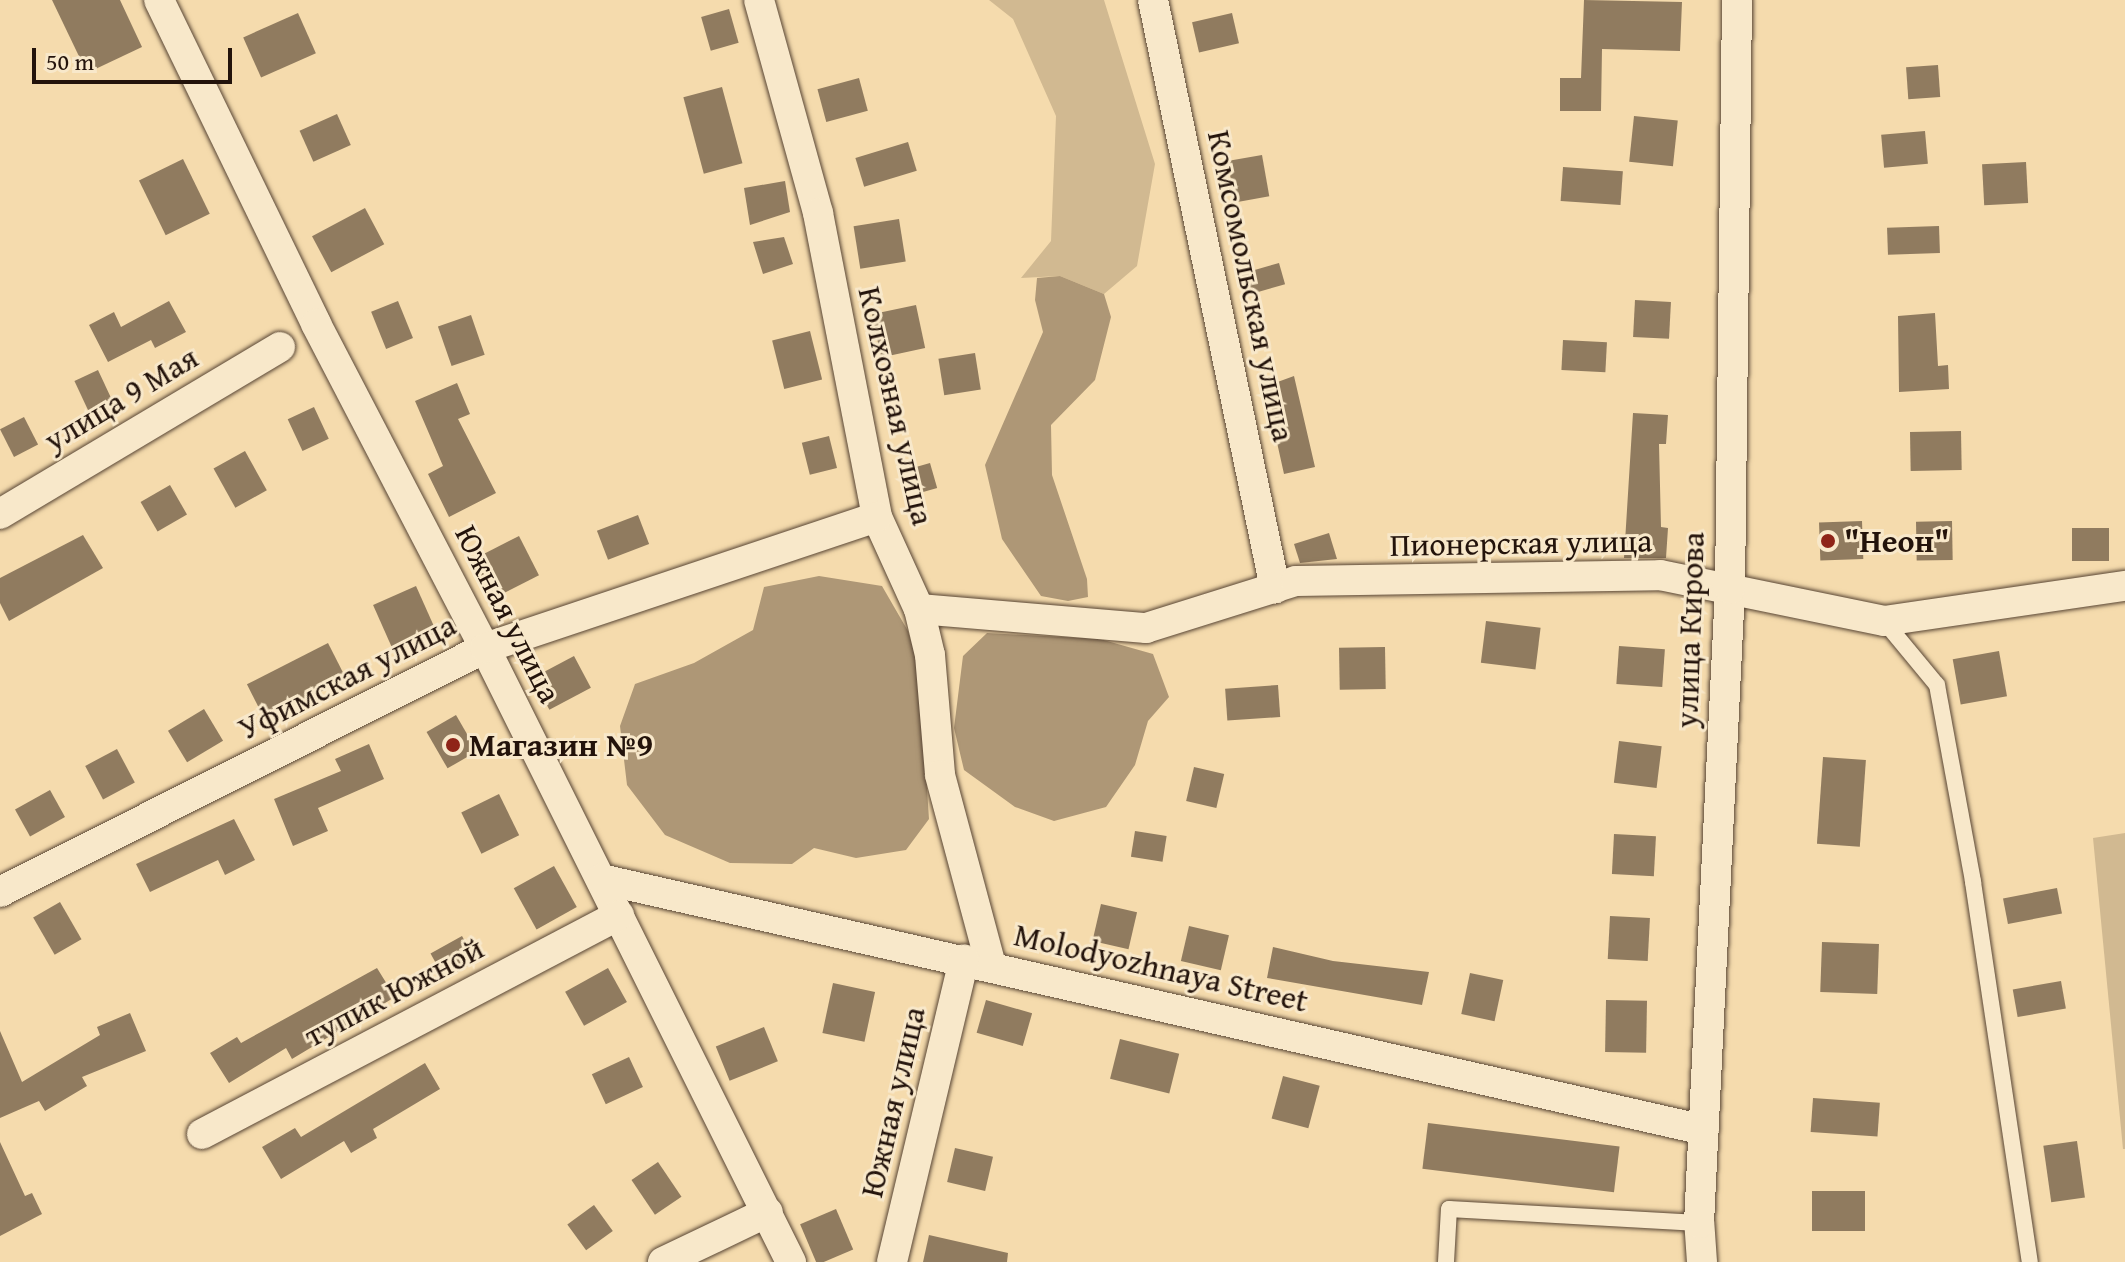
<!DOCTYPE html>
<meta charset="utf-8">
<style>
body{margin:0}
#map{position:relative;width:2125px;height:1262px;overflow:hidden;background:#f5dbad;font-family:"Gentium Book Plus",serif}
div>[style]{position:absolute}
.green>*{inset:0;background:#d1b991}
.water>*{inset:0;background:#ae9776}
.building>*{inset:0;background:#907b5f;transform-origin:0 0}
.roads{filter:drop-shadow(0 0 2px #584534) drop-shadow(0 0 2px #584534)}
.lane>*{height:16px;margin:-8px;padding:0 8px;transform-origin:8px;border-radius:8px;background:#f8e8ca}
.street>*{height:30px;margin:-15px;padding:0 15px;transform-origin:15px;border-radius:15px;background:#f8e8ca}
.dots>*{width:22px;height:22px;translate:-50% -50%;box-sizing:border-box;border:4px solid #f8e8ca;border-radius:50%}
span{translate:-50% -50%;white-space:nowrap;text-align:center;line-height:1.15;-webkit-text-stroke:6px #f8e8ca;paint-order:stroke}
.street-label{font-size:32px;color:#23130b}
.poi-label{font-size:32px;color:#23130b;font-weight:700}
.left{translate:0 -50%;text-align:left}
.scale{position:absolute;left:32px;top:48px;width:200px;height:36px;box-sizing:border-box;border:4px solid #23130b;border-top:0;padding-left:10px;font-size:24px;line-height:28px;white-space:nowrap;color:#23130b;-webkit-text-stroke:6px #f8e8ca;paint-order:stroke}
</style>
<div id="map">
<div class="green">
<i style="clip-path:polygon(989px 0,1104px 0,1155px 164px,1137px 266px,1104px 294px,1060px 276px,1021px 278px,1051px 241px,1056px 116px,1013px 19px)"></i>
<i style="clip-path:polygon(2125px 833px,2125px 1149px,2123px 1149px,2093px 838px)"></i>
</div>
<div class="water">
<i style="clip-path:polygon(1060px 276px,1104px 294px,1111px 317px,1095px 380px,1051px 425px,1052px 475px,1087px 579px,1088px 597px,1068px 601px,1041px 596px,1002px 539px,985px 465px,1043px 332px,1035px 300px,1037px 278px)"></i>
<i style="clip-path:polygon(819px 576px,882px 586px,908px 631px,919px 669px,929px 819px,906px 850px,856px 858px,814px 848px,792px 864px,730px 863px,665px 835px,627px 785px,620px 726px,635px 684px,694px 663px,753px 630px,764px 587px)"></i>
<i style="clip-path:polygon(987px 633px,1100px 639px,1153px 654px,1169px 697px,1148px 721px,1135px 765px,1106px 807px,1054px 821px,1015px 807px,964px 770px,954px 728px,963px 656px)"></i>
</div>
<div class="building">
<i style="clip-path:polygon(52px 0,120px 0,142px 47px,87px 73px)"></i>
<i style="clip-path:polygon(1584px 0,1682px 2px,1680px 51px,1602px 49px,1601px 111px,1560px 111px,1560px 78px,1581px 78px)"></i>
<i style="left:729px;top:9px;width:35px;height:29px;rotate:74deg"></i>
<i style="left:298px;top:13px;width:44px;height:60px;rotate:66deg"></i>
<i style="left:1232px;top:13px;width:31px;height:41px;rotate:77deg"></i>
<i style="left:1938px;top:65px;width:32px;height:32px;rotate:86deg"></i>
<i style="left:859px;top:78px;width:34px;height:43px;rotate:75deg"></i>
<i style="left:722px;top:87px;width:79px;height:40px;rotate:75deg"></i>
<i style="left:337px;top:114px;width:34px;height:41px;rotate:66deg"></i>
<i style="left:1634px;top:116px;width:44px;height:46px;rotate:6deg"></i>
<i style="left:1925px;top:131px;width:33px;height:44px;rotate:85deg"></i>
<i style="left:908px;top:142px;width:30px;height:55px;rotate:73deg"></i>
<i style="left:1262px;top:155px;width:42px;height:35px;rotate:80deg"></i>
<i style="left:183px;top:159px;width:61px;height:49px;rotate:64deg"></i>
<i style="left:2026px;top:162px;width:41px;height:44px;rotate:87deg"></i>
<i style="left:1563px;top:167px;width:60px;height:34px;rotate:4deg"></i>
<i style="clip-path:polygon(785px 181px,790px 212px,750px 225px,744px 188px)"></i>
<i style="left:365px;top:208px;width:41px;height:60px;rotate:62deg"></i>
<i style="left:899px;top:219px;width:43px;height:46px;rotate:81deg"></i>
<i style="left:1939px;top:226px;width:27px;height:52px;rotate:88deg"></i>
<i style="clip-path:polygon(784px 237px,793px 264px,763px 274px,753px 242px)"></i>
<i style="left:1279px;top:263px;width:22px;height:39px;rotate:74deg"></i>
<i style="left:1635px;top:300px;width:36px;height:37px;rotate:3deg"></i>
<i style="clip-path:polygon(169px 301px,186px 332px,155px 348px,151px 340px,108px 362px,89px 325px,114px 312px,121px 327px)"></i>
<i style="left:398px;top:301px;width:40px;height:29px;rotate:68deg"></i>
<i style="left:916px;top:305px;width:44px;height:45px;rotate:78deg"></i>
<i style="clip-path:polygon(1935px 313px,1938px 366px,1948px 365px,1949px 389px,1899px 392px,1898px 316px)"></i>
<i style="left:471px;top:315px;width:42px;height:35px;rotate:71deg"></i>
<i style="left:810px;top:331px;width:50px;height:39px;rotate:76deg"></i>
<i style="left:1563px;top:340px;width:44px;height:30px;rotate:3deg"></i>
<i style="left:975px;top:353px;width:37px;height:37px;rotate:81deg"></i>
<i style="left:98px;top:370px;width:42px;height:26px;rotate:65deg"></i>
<i style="clip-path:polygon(1294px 376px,1315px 467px,1284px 474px,1276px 438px,1282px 437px,1264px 387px)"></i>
<i style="clip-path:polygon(457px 383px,470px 414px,458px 419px,496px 493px,449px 517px,428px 474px,443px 466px,415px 401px)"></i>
<i style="left:314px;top:407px;width:35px;height:29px;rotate:65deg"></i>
<i style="clip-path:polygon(1633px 413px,1668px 415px,1666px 444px,1659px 444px,1661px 527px,1668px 528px,1666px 558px,1624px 558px)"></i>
<i style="left:24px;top:417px;width:31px;height:27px;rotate:63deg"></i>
<i style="left:1961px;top:431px;width:39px;height:51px;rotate:89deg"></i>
<i style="left:829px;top:436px;width:33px;height:28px;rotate:76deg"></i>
<i style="left:245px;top:451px;width:45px;height:36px;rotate:61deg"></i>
<i style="left:930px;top:463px;width:26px;height:31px;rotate:74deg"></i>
<i style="left:170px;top:485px;width:34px;height:34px;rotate:60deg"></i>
<i style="left:638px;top:515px;width:31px;height:44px;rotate:69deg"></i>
<i style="left:1862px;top:521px;width:38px;height:43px;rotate:88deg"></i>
<i style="left:1952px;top:521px;width:39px;height:36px;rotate:89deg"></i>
<i style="left:2072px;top:528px;width:37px;height:33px"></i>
<i style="clip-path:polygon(1329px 533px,1337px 559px,1300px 563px,1294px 544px)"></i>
<i style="clip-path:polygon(83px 535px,103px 568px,9px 621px,0 603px,0 578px)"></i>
<i style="left:519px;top:536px;width:44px;height:55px;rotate:63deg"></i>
<i style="left:416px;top:586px;width:51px;height:47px;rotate:66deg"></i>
<i style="left:1486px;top:621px;width:55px;height:42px;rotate:7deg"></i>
<i style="left:328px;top:643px;width:40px;height:91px;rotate:63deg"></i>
<i style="left:1619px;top:646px;width:46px;height:38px;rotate:4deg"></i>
<i style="left:1385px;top:647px;width:42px;height:46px;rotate:89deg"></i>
<i style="left:1999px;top:651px;width:46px;height:47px;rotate:80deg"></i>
<i style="left:574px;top:656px;width:36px;height:47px;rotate:62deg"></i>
<i style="left:1278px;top:685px;width:32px;height:53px;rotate:86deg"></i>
<i style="left:204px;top:709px;width:37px;height:42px;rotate:59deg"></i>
<i style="left:456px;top:715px;width:42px;height:34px;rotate:60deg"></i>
<i style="left:1619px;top:741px;width:43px;height:42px;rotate:7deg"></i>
<i style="clip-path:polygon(369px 744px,384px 779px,318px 808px,328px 831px,293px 846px,274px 799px,341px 771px,335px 759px)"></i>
<i style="left:117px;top:749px;width:38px;height:36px;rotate:62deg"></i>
<i style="left:1823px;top:757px;width:43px;height:87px;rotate:4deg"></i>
<i style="left:1194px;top:767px;width:31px;height:35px;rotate:13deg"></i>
<i style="left:50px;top:790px;width:31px;height:40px;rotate:61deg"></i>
<i style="left:499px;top:794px;width:46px;height:42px;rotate:64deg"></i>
<i style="clip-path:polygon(234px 819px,255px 860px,225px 875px,218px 860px,150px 892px,136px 864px)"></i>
<i style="left:1135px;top:831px;width:32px;height:26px;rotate:9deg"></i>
<i style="left:1614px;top:834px;width:42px;height:40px;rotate:3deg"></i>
<i style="left:554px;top:866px;width:47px;height:46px;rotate:61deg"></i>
<i style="left:2057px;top:888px;width:26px;height:55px;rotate:79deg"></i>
<i style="left:60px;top:902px;width:43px;height:31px;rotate:60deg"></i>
<i style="left:1101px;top:904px;width:37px;height:38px;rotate:13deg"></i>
<i style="left:1610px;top:916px;width:40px;height:43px;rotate:3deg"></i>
<i style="left:1189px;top:926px;width:41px;height:36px;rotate:13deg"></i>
<i style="left:462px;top:936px;width:29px;height:36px;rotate:61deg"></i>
<i style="left:1822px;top:942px;width:57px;height:50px;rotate:2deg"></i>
<i style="clip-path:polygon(1273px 947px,1333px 961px,1429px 972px,1422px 1005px,1267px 978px)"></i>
<i style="clip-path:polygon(377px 968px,395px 997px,292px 1059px,286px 1048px,229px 1083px,210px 1053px,237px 1037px,241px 1043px)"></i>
<i style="left:608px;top:968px;width:39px;height:49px;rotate:61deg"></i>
<i style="left:1470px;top:973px;width:34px;height:42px;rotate:12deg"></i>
<i style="left:2061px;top:981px;width:28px;height:49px;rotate:80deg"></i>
<i style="left:833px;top:983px;width:43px;height:51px;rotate:12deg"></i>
<i style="left:986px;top:1000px;width:48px;height:34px;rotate:16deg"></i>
<i style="left:1606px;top:1000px;width:41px;height:52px;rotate:1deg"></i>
<i style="clip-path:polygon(130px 1013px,146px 1051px,82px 1077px,87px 1086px,45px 1111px,39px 1101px,0 1118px,0 1031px,22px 1082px,100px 1035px,97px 1027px)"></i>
<i style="left:764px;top:1027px;width:37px;height:52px;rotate:68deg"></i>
<i style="left:1120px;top:1039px;width:61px;height:41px;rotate:14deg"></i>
<i style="left:629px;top:1057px;width:33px;height:41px;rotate:65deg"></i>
<i style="clip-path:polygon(425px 1063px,440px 1089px,373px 1129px,377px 1138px,351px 1153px,344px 1141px,281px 1179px,262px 1147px,295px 1128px,301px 1137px)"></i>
<i style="left:1283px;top:1076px;width:38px;height:44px;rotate:15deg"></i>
<i style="left:1813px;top:1098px;width:67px;height:34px;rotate:4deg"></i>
<i style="left:1428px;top:1123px;width:193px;height:46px;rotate:7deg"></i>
<i style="left:2077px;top:1141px;width:57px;height:34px;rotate:82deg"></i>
<i style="clip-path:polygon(0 1142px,25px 1196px,32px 1193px,42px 1214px,0 1236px)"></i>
<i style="left:955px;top:1148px;width:39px;height:35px;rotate:13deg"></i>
<i style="left:658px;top:1162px;width:42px;height:32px;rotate:56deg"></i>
<i style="left:1812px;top:1191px;width:53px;height:40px"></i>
<i style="left:594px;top:1205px;width:32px;height:33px;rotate:54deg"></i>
<i style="left:836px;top:1209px;width:44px;height:39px;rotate:67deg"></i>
<i style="clip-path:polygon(929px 1235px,1008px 1253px,1007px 1262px,923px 1262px)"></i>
</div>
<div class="roads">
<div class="lane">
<i style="left:1884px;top:621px;width:83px;rotate:50.4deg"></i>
<i style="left:1937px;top:685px;width:200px;rotate:79.6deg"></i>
<i style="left:1973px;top:882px;width:384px;rotate:81.5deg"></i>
<i style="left:1446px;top:1262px;width:53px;rotate:-86.8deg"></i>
<i style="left:1449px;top:1209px;width:250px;rotate:3.2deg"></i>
</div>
<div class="street">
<i style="left:159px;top:0;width:360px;rotate:64.1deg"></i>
<i style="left:316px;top:324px;width:365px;rotate:62.5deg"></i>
<i style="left:485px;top:648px;width:686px;rotate:63.51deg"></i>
<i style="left:759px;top:0;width:221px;rotate:74.5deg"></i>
<i style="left:818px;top:213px;width:310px;rotate:79deg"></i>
<i style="left:877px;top:517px;width:101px;rotate:65.5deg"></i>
<i style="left:919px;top:609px;width:47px;rotate:76.6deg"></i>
<i style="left:930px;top:655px;width:120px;rotate:85.2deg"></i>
<i style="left:940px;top:775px;width:197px;rotate:75deg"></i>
<i style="left:1153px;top:0;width:601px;rotate:78.28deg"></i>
<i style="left:0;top:514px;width:326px;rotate:-30.8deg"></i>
<i style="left:919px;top:609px;width:228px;rotate:4.8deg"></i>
<i style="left:1146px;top:628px;width:157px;rotate:-17.4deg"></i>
<i style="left:1296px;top:581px;width:364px;rotate:-0.9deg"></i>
<i style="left:1660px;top:575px;width:229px;rotate:11.6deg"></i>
<i style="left:1884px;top:621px;width:244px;rotate:-8.3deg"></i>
<i style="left:601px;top:879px;width:1131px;rotate:12.82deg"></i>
<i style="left:0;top:892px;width:543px;rotate:-26.71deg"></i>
<i style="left:485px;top:648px;width:413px;rotate:-18.5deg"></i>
<i style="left:202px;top:1134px;width:471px;rotate:-27.7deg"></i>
<i style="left:663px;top:1262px;width:116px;rotate:-25.5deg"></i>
<i style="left:892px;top:1262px;width:311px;rotate:-76.6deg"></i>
<i style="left:1702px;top:1262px;width:39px;rotate:-94deg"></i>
<i style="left:1699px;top:1223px;width:635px;rotate:-87.2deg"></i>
<i style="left:1730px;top:589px;width:589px;rotate:-89.32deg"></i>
</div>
</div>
<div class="dots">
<i style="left:1828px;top:541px;background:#8f2418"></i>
<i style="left:453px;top:745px;background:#8f2418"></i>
</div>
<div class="street-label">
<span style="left:1251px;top:286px;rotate:78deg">Комсомольская улица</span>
<span style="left:121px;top:399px;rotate:-31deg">улица 9 Мая</span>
<span style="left:896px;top:406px;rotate:77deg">Колхозная улица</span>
<span style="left:1521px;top:543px;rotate:-1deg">Пионерская улица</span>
<span style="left:508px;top:614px;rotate:63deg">Южная улица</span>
<span style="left:1690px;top:630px;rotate:-88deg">улица Кирова</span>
<span style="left:347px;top:677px;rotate:-27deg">Уфимская улица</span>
<span style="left:1161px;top:968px;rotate:13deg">Molodyozhnaya Street</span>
<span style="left:394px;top:992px;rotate:-28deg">тупик Южной</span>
<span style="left:893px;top:1102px;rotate:-77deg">Южная улица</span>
</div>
<div class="poi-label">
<span class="left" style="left:1844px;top:541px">"Неон"</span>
<span class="left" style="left:469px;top:745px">Магазин №9</span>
</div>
<div class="scale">50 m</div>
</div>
